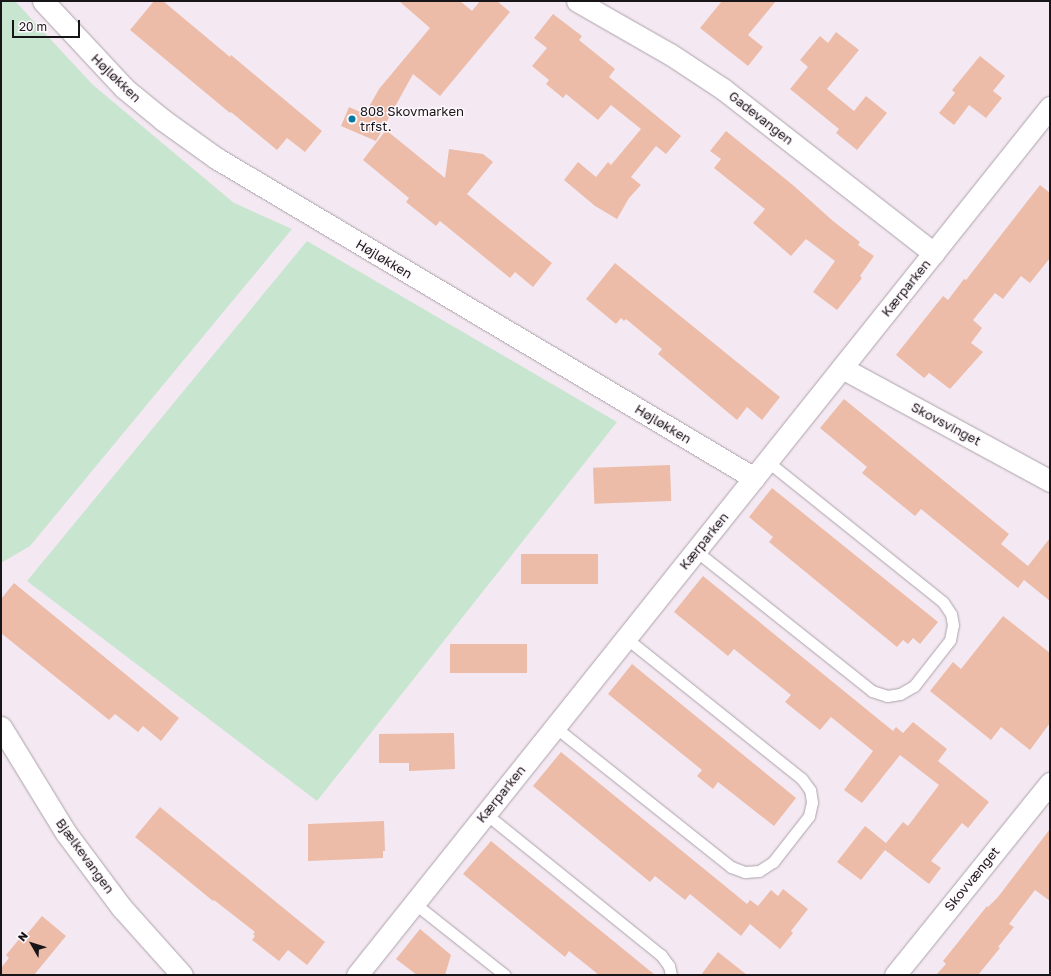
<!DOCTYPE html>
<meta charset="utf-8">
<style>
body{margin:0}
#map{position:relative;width:1051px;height:976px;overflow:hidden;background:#f4e9f2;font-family:"Golos Text",sans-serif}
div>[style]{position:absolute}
.green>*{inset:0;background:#c7e5cf}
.building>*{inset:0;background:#ecbca9;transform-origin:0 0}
.roads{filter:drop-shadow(0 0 1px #aca1aa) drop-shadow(0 0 1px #aca1aa)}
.lane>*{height:11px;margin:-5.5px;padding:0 5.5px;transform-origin:5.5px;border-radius:5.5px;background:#fff}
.street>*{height:21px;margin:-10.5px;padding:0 10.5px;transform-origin:10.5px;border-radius:10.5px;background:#fff}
.dots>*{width:11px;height:11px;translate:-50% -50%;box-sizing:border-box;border:2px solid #fef8fd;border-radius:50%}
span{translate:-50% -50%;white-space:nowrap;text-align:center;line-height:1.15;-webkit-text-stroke:3px #fef8fd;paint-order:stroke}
.street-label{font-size:13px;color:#181518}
.poi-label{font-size:13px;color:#181518}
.left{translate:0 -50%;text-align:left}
.frame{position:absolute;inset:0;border:2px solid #181518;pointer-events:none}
.north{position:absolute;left:12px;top:924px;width:40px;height:40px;-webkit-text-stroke:3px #fef8fd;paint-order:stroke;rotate:309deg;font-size:11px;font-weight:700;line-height:16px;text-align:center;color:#181518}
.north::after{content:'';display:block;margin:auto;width:14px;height:18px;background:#181518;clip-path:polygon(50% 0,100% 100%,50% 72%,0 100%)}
.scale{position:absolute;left:12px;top:20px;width:68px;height:18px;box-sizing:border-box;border:2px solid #181518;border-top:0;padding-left:5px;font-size:12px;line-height:14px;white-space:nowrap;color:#181518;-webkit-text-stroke:3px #fef8fd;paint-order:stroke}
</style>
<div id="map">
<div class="green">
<i style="clip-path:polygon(1px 1px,15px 1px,93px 85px,234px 203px,292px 229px,30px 546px,1px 563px)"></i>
<i style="clip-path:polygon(307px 241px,617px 422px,317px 801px,27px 581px)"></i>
</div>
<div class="building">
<i style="clip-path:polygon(154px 1px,163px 1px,230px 57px,231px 55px,322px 131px,305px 152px,287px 138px,277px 150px,231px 112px,230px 113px,130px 30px)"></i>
<i style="clip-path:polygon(399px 1px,460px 1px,472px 11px,480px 1px,497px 1px,510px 12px,440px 96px,413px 74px,376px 141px,341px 126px,349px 107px,365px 114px,379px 89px,430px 28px)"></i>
<i style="clip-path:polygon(722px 1px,776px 1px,748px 35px,763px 47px,748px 66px,700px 28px)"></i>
<i style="clip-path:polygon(553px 14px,582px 36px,579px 40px,615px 69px,609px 77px,681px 136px,666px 154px,656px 146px,631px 177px,641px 185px,629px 198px,617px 219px,595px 206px,564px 180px,578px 162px,596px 177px,608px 162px,611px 165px,641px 129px,611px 105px,598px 120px,566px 94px,563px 98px,546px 84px,549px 80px,532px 66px,547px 48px,534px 38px)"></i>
<i style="clip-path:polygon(836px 32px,859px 50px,827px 89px,854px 111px,866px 96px,887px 113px,857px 150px,836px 133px,839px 129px,790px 89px,808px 67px,800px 60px,820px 36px,828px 43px)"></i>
<i style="clip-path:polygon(980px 56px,1005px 76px,993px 91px,1002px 98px,986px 118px,969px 105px,954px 125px,939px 113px,955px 93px,952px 90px)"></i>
<i style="clip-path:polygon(386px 130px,445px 178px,449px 149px,483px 154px,493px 162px,467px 194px,552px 263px,533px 287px,515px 272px,510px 278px,440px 221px,436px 226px,406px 202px,409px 198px,363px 160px)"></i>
<i style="clip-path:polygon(726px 131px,794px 186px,833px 221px,860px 242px,858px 245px,874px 256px,860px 276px,862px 278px,837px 310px,813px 292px,835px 261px,806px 239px,791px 256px,753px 223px,765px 209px,714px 168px,721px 159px,710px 151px)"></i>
<i style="clip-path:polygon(1040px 185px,1050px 193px,1050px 258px,1030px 283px,1021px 276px,1003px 299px,995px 293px,973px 320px,982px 328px,971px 343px,983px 352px,950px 389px,929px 373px,924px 378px,896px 355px,943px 296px,948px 300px,964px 279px,966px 280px)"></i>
<i style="clip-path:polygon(615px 263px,780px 397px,762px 420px,747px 407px,737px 420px,658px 354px,662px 349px,626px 319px,624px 321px,621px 318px,616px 324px,586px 299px)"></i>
<i style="clip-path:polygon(844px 399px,1009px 534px,1001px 544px,1028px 566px,1050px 538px,1050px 601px,1024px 580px,1018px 588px,921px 509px,915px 516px,862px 473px,867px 467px,820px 428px)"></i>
<i style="left:670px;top:465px;width:36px;height:77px;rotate:88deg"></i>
<i style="clip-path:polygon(772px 488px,938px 622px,920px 644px,913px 638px,908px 644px,903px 640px,897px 647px,769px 542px,773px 537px,749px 517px)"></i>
<i style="left:598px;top:554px;width:30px;height:77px;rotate:90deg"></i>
<i style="clip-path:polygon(703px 576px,893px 731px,896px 727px,903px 733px,913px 722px,947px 749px,938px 761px,989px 802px,968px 828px,962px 823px,931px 861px,941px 868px,929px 884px,885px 850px,861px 880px,837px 862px,865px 826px,886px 843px,903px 822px,908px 826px,939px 785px,900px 755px,862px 803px,844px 790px,873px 751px,831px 717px,820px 730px,785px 702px,791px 695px,734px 649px,728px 656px,674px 612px)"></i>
<i style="clip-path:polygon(14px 583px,179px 718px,161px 741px,143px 726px,138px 732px,115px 714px,109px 720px,1px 633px,1px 599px)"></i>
<i style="clip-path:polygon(1003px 616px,1050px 653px,1050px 723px,1030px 750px,1001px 727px,991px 740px,930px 691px,953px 662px,961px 669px)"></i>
<i style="left:527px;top:644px;width:29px;height:77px;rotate:90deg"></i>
<i style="clip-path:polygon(632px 664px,796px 798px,774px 826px,718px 782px,713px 789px,697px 776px,702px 770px,608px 694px)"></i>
<i style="clip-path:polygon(454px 733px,455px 769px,409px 771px,409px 763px,379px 763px,379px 734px)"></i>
<i style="clip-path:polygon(561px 752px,747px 904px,750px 900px,758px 906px,771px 890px,778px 896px,783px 889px,808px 909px,791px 931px,793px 933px,780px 949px,750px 924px,741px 936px,690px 894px,685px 900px,655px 876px,650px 882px,533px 786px)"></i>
<i style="clip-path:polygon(160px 807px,325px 942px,307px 965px,288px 950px,279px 961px,252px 940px,255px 936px,253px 934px,255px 932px,214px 900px,213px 901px,135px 837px)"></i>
<i style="clip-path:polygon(384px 821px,385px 851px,383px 851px,383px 858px,308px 861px,308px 824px)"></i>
<i style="clip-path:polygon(1050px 829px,1050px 901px,1035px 890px,1009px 924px,1014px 927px,998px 947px,1000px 948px,978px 975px,936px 975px,946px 964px,943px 961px,987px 906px,988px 907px,998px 897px)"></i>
<i style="clip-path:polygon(491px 841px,655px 975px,599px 975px,569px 951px,565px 957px,463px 874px)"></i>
<i style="clip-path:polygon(42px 916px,66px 936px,34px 975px,1px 975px,1px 968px,9px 958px,6px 955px,20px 938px,22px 940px)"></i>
<i style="clip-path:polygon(420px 929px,451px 955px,445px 975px,417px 975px,396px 959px)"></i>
<i style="clip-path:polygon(718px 952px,747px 975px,701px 975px)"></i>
</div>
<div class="roads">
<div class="lane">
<i style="left:696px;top:551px;width:225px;rotate:38.5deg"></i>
<i style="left:872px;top:691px;width:16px;rotate:18deg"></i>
<i style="left:887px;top:696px;width:13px;rotate:-9deg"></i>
<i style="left:900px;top:694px;width:16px;rotate:-30deg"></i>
<i style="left:914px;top:686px;width:58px;rotate:-52deg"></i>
<i style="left:950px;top:640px;width:15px;rotate:-79deg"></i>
<i style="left:953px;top:625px;width:11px;rotate:-100deg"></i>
<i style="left:951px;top:614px;width:14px;rotate:-124deg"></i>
<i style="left:943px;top:602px;width:224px;rotate:-141.3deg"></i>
<i style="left:555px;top:727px;width:225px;rotate:38.5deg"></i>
<i style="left:731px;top:867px;width:15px;rotate:20deg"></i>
<i style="left:745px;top:872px;width:14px;rotate:-4deg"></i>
<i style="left:759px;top:871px;width:17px;rotate:-33deg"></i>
<i style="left:773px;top:862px;width:58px;rotate:-52deg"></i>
<i style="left:809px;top:816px;width:14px;rotate:-78deg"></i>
<i style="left:812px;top:802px;width:12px;rotate:-99deg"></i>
<i style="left:810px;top:790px;width:14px;rotate:-126deg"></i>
<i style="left:802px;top:779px;width:226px;rotate:-141.3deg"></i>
<i style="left:486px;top:814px;width:225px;rotate:38.9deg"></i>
<i style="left:661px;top:955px;width:14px;rotate:54deg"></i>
<i style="left:669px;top:966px;width:9px;rotate:77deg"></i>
<i style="left:414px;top:903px;width:116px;rotate:38.4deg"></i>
</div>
<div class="street">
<i style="left:43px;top:1px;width:119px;rotate:47deg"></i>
<i style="left:124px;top:88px;width:50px;rotate:39.4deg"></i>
<i style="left:163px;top:120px;width:65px;rotate:35.6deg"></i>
<i style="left:216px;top:158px;width:626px;rotate:30.74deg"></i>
<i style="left:577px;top:1px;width:107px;rotate:29.7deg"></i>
<i style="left:670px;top:54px;width:64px;rotate:33.4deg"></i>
<i style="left:723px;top:89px;width:267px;rotate:37.9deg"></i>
<i style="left:842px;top:368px;width:237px;rotate:28.5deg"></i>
<i style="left:1px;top:727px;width:124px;rotate:58.5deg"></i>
<i style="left:66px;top:833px;width:94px;rotate:53.3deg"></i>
<i style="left:122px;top:908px;width:90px;rotate:48.2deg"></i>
<i style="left:357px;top:975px;width:1111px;rotate:-51.4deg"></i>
<i style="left:895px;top:975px;width:247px;rotate:-51.1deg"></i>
</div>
</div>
<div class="dots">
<i style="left:352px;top:119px;background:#0378a1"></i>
</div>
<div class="street-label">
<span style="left:116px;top:78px;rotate:44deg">Højløkken</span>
<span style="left:761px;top:118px;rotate:38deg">Gadevangen</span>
<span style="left:384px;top:259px;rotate:31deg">Højløkken</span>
<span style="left:906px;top:288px;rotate:-51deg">Kærparken</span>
<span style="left:663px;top:424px;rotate:31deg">Højløkken</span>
<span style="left:946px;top:424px;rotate:28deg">Skovsvinget</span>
<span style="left:704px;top:541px;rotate:-51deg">Kærparken</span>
<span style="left:501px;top:794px;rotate:-51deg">Kærparken</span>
<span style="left:85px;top:856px;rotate:54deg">Bjælkevangen</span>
<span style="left:972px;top:879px;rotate:-51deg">Skovvænget</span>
</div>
<div class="poi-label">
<span class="left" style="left:360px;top:119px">808 Skovmarken<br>trfst.</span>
</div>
<div class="frame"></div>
<div class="north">N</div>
<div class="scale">20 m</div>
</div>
